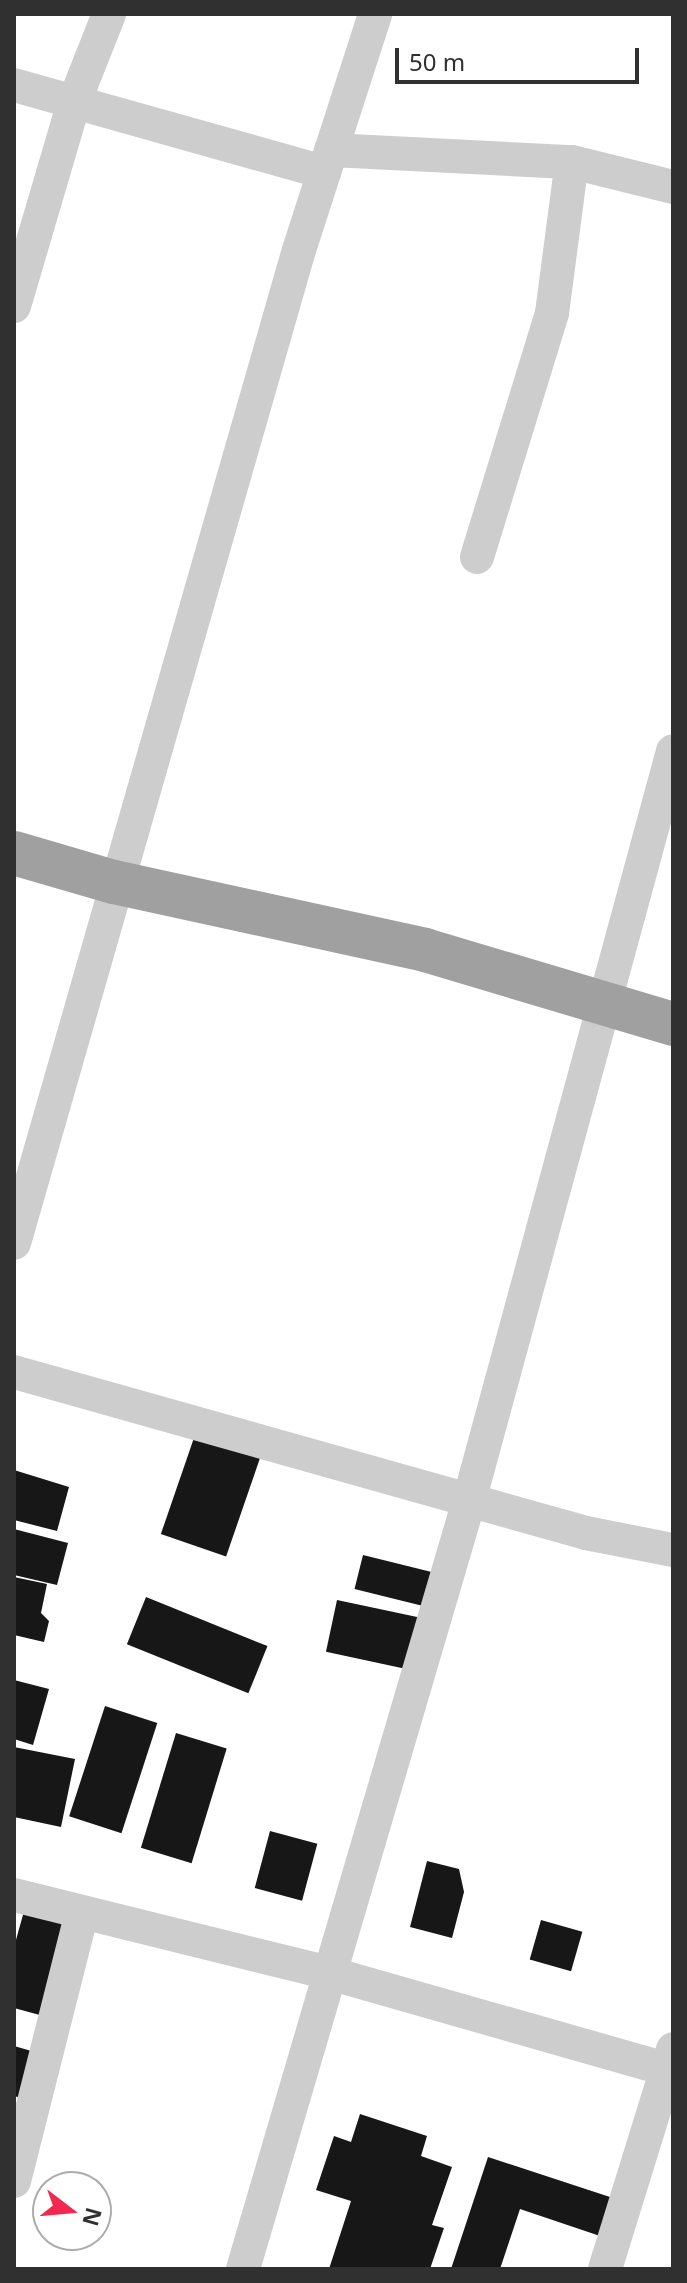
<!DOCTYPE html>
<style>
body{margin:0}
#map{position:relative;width:687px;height:2283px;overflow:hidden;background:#fff;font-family:"Noto Sans",sans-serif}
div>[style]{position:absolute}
.building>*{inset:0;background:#171717;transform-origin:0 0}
.minor>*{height:34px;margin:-17px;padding:0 17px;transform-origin:17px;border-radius:17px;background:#cdcdcd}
.trunk>*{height:44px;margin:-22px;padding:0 22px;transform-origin:22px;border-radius:22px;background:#a0a0a0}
span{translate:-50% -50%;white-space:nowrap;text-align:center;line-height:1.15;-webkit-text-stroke:8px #fff;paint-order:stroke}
.frame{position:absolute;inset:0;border:16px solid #303030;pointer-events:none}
.north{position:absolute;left:32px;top:2171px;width:80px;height:80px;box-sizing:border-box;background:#fff;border:2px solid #acacac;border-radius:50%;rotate:106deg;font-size:22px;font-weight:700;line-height:32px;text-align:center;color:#303030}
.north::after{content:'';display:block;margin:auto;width:28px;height:36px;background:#f22851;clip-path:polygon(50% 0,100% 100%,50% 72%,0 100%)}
.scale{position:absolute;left:395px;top:48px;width:244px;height:36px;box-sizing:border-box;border:4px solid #303030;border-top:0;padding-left:10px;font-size:24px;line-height:28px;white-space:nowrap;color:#303030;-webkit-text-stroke:6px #fff;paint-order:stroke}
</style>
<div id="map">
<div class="building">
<i style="left:196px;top:1432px;width:69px;height:108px;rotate:19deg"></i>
<i style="clip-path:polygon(14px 1470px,69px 1487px,57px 1531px,14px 1520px)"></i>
<i style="clip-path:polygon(14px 1529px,68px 1543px,57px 1585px,14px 1575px)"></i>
<i style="left:363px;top:1555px;width:80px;height:35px;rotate:14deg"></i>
<i style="clip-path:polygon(14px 1577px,47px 1584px,41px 1613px,49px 1621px,44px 1642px,14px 1635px)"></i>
<i style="left:146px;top:1597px;width:131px;height:51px;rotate:22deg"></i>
<i style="left:337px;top:1600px;width:88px;height:53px;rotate:12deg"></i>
<i style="clip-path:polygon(14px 1680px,49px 1689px,33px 1745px,14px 1739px)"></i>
<i style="left:105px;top:1706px;width:55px;height:116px;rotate:18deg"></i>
<i style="left:176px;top:1733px;width:53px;height:120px;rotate:17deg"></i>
<i style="clip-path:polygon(14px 1747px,75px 1759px,61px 1827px,14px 1817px)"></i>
<i style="left:270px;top:1831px;width:49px;height:59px;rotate:15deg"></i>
<i style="clip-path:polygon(427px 1861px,459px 1869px,464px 1892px,452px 1938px,410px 1927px)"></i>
<i style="clip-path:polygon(26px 1904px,73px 1917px,47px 2017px,14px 2008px,14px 1947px)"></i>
<i style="left:541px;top:1920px;width:43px;height:41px;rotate:16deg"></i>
<i style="clip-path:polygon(14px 2046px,35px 2052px,21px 2098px,14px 2096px)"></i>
<i style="clip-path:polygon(360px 2114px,427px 2136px,421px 2156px,452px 2167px,432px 2225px,444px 2228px,430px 2269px,329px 2269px,351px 2201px,316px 2190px,334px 2136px,351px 2142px)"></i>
<i style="clip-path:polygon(488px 2157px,613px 2198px,600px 2236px,520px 2209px,500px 2269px,451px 2269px)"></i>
</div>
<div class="minor">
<i style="left:14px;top:85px;width:322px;rotate:15.7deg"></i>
<i style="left:331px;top:150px;width:241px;rotate:2.9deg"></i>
<i style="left:572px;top:162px;width:104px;rotate:13.9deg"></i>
<i style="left:14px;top:306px;width:209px;rotate:-73.6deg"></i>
<i style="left:73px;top:105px;width:98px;rotate:-68.4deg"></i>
<i style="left:477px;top:557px;width:255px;rotate:-72.9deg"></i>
<i style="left:552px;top:313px;width:152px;rotate:-82.5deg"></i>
<i style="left:14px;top:1243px;width:1033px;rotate:-73.99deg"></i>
<i style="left:299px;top:250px;width:248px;rotate:-72.1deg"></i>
<i style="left:14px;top:1372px;width:594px;rotate:15.72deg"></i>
<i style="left:586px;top:1533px;width:89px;rotate:11.1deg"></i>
<i style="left:14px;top:1895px;width:325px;rotate:13.9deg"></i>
<i style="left:329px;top:1973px;width:358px;rotate:15.9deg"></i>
<i style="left:14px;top:2181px;width:277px;rotate:-75.8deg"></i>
<i style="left:243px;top:2269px;width:801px;rotate:-73.6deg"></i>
<i style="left:469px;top:1501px;width:777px;rotate:-74.78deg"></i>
<i style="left:605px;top:2269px;width:230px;rotate:-72.8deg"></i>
</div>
<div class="trunk">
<i style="left:14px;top:853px;width:104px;rotate:16.2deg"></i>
<i style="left:114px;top:882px;width:318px;rotate:12.3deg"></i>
<i style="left:425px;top:950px;width:259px;rotate:16.6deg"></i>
</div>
<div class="frame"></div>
<div class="north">N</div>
<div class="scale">50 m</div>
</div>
